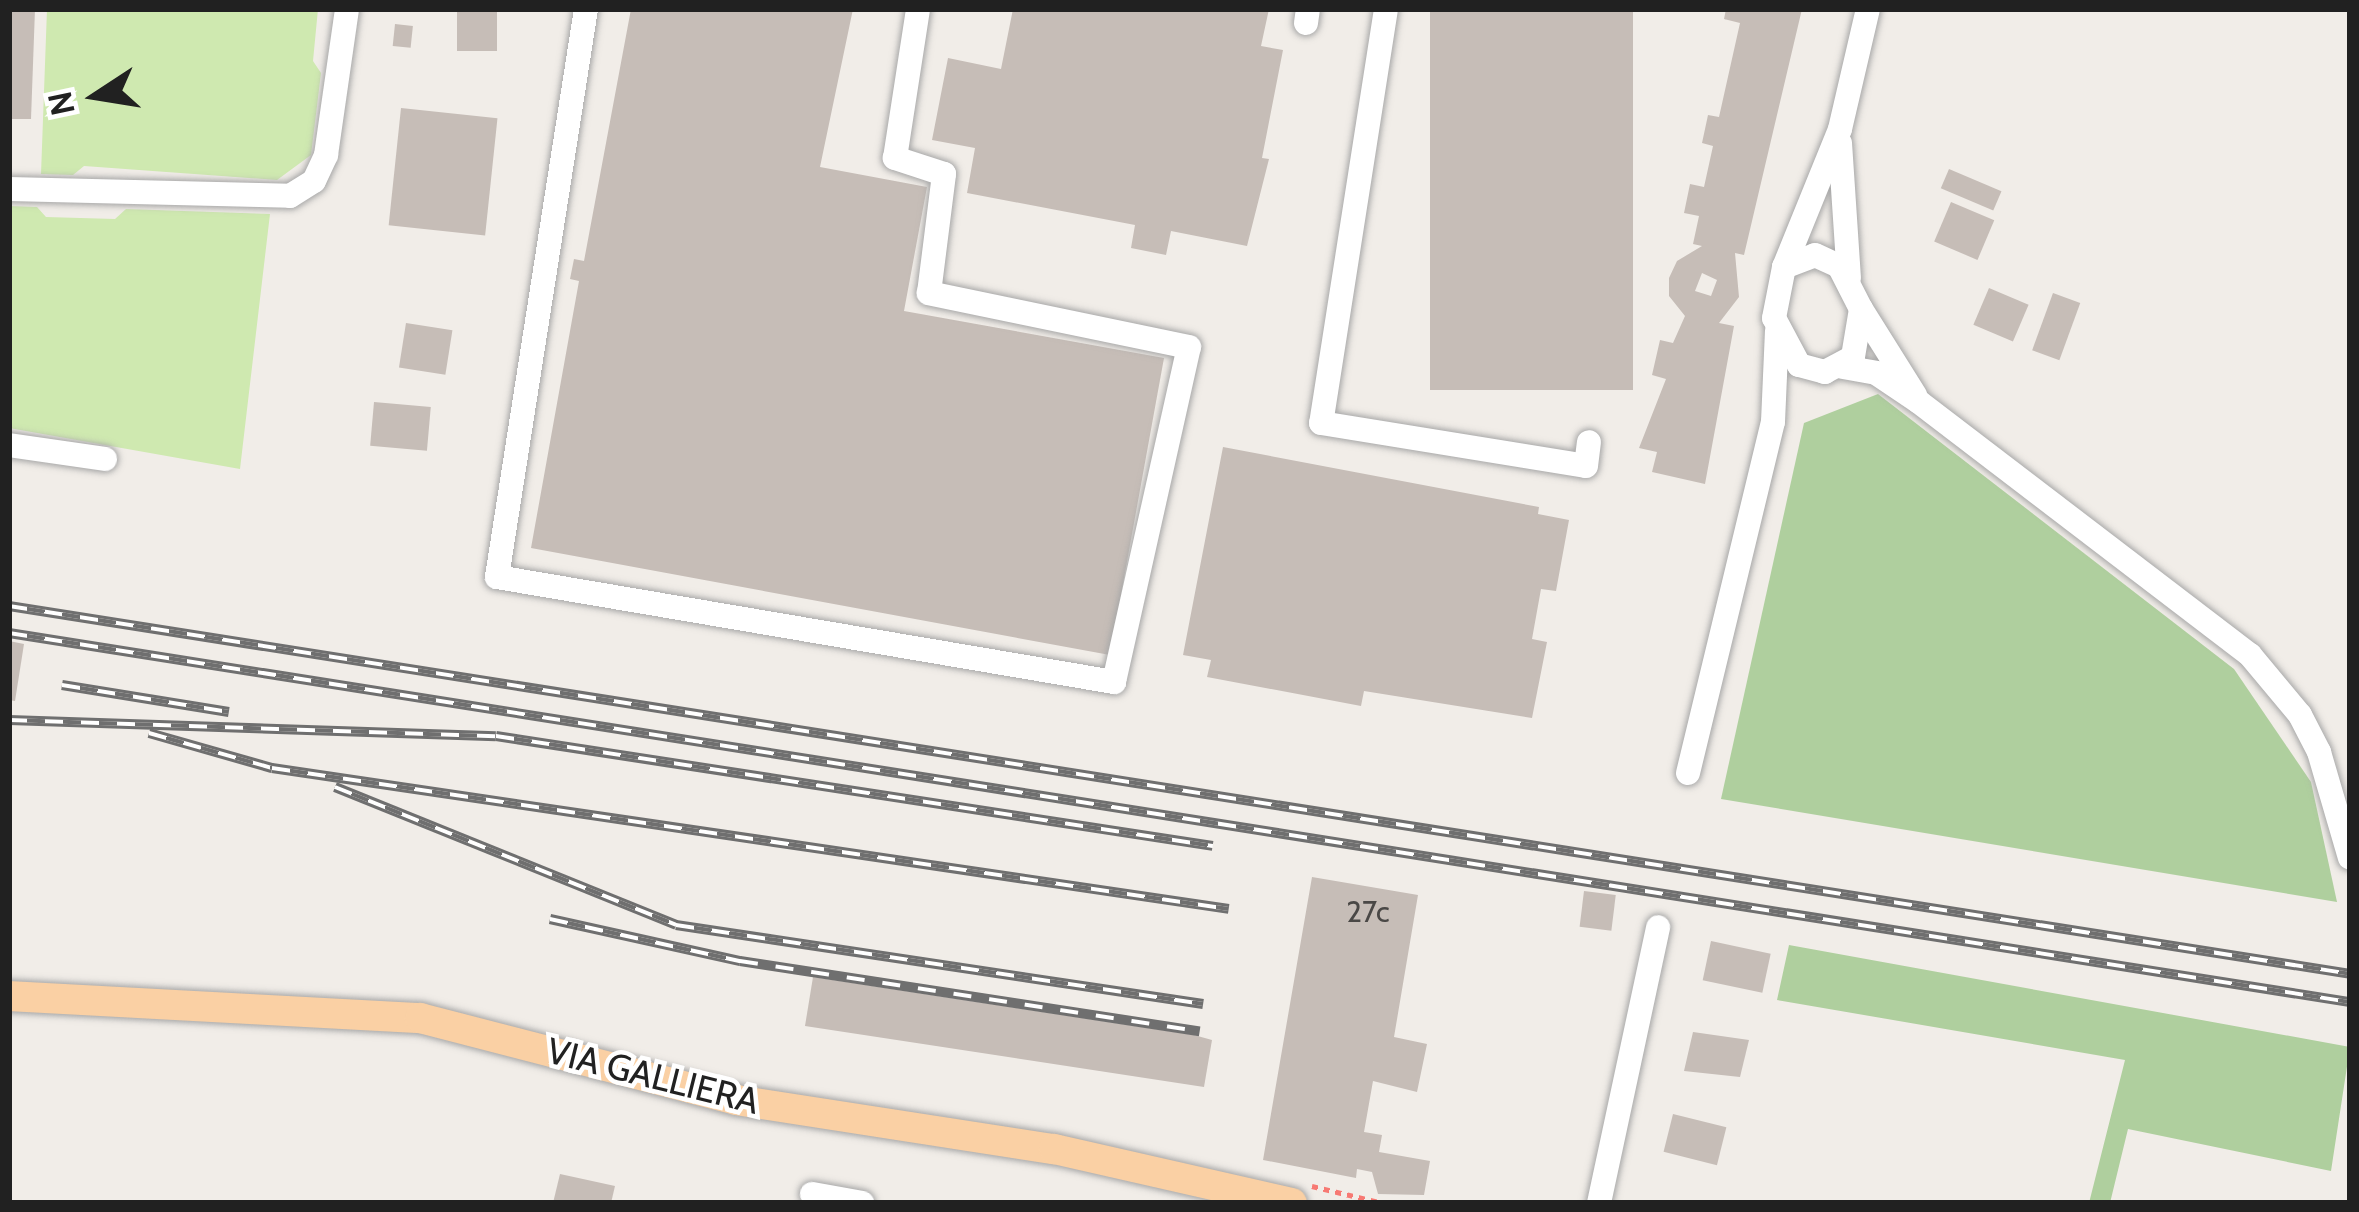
<!DOCTYPE html>
<style>
body{margin:0}
#map{position:relative;width:2359px;height:1212px;overflow:hidden;background:#f1ede8;font-family:Cabin,sans-serif}
div>[style]{position:absolute}
.grass>*{inset:0;background:#cfe9b0}
.forest>*{inset:0;background:#afcf9e}
.building>*{inset:0;background:#c6bdb7;transform-origin:0 0}
.path>*{height:4.5px;margin-top:-2.25px;transform-origin:0;background:repeating-linear-gradient(90deg,#f77973 0 6px,transparent 0 12px)}
.roads{filter:drop-shadow(0 0 3px #a8a8a8) drop-shadow(0 0 3px #a8a8a8)}
.minor>*{height:24px;margin:-12px;padding:0 12px;transform-origin:12px;border-radius:12px;background:#fff}
.major>*{height:30px;margin:-15px;padding:0 15px;transform-origin:15px;border-radius:15px;background:#fad0a4}
.rail>*{height:10px;margin-top:-5px;transform-origin:0;background:repeating-linear-gradient(90deg,#fff 0 18px,#6f6f6f 0 36px);box-sizing:border-box;border-block:3px solid #6f6f6f}
span{translate:-50% -50%;white-space:nowrap;text-align:center;line-height:1.15;-webkit-text-stroke:9px #fff;paint-order:stroke}
.number-label{font-size:30px;color:#4a4846}
.number-label span{-webkit-text-stroke-width:0}
.street-label{font-size:36px;color:#212121}
.frame{position:absolute;inset:0;border:12px solid #212121;pointer-events:none}
.north{position:absolute;left:36px;top:36px;width:120px;height:120px;-webkit-text-stroke:9px #fff;paint-order:stroke;rotate:258deg;font-size:33px;font-weight:700;line-height:48px;text-align:center;color:#212121}
.north::after{content:'';display:block;margin:auto;width:42px;height:54px;background:#212121;clip-path:polygon(50% 0,100% 100%,50% 72%,0 100%)}
</style>
<div id="map">
<div class="grass">
<i style="clip-path:polygon(47px 9px,318px 9px,313px 61px,321px 73px,311px 155px,277px 180px,84px 166px,73px 175px,41px 174px)"></i>
<i style="clip-path:polygon(9px 206px,37px 207px,46px 217px,115px 219px,126px 209px,270px 214px,240px 469px,9px 428px)"></i>
</div>
<div class="forest">
<i style="clip-path:polygon(1878px 394px,2234px 669px,2311px 782px,2337px 902px,1721px 799px,1804px 423px)"></i>
<i style="clip-path:polygon(1789px 945px,2350px 1047px,2331px 1171px,2128px 1129px,2110px 1203px,2089px 1203px,2125px 1060px,1777px 1000px)"></i>
</div>
<div class="building">
<i style="clip-path:polygon(9px 9px,35px 9px,31px 119px,9px 119px)"></i>
<i style="left:457px;top:9px;width:40px;height:42px"></i>
<i style="clip-path:polygon(631px 9px,853px 9px,820px 167px,927px 187px,904px 311px,1164px 358px,1110px 655px,531px 548px,579px 281px,570px 279px,574px 259px,584px 261px)"></i>
<i style="clip-path:polygon(1013px 9px,1269px 9px,1261px 46px,1283px 50px,1262px 158px,1269px 159px,1247px 246px,1171px 231px,1166px 255px,1131px 248px,1135px 225px,967px 193px,975px 148px,932px 140px,948px 58px,1001px 69px)"></i>
<i style="left:1430px;top:9px;width:203px;height:381px"></i>
<i style="clip-path:polygon(evenodd,1726px 9px,1802px 9px,1744px 255px,1735px 253px,1739px 297px,1719px 323px,1734px 326px,1705px 484px,1652px 472px,1657px 452px,1639px 448px,1666px 379px,1652px 375px,1660px 340px,1673px 343px,1685px 316px,1669px 296px,1669px 278px,1677px 261px,1702px 246px,1693px 244px,1699px 216px,1684px 213px,1690px 184px,1704px 187px,1713px 146px,1702px 143px,1708px 115px,1719px 117px,1740px 23px,1724px 19px,1726px 9px,1702px 273px,1717px 280px,1711px 296px,1695px 291px,1702px 273px)"></i>
<i style="left:395px;top:24px;width:18px;height:22px;rotate:6deg"></i>
<i style="left:401px;top:108px;width:97px;height:118px;rotate:6deg"></i>
<i style="left:1949px;top:169px;width:57px;height:21px;rotate:23deg"></i>
<i style="left:1951px;top:202px;width:47px;height:43px;rotate:23deg"></i>
<i style="left:1989px;top:288px;width:43px;height:40px;rotate:23deg"></i>
<i style="left:2053px;top:293px;width:29px;height:61px;rotate:20deg"></i>
<i style="left:406px;top:323px;width:47px;height:45px;rotate:9deg"></i>
<i style="left:374px;top:402px;width:57px;height:44px;rotate:5deg"></i>
<i style="clip-path:polygon(1223px 447px,1539px 507px,1538px 514px,1569px 520px,1556px 591px,1541px 589px,1532px 639px,1547px 642px,1532px 718px,1364px 691px,1361px 706px,1207px 677px,1211px 660px,1183px 655px)"></i>
<i style="clip-path:polygon(9px 641px,24px 644px,15px 701px,9px 700px)"></i>
<i style="clip-path:polygon(1312px 877px,1418px 895px,1394px 1037px,1427px 1044px,1417px 1092px,1373px 1081px,1364px 1132px,1382px 1135px,1379px 1152px,1430px 1161px,1424px 1195px,1378px 1194px,1372px 1172px,1357px 1169px,1356px 1178px,1263px 1160px)"></i>
<i style="left:1584px;top:891px;width:32px;height:36px;rotate:7deg"></i>
<i style="left:1711px;top:941px;width:61px;height:40px;rotate:12deg"></i>
<i style="clip-path:polygon(813px 977px,1194px 1035px,1212px 1040px,1204px 1087px,805px 1026px)"></i>
<i style="clip-path:polygon(1693px 1032px,1749px 1040px,1740px 1077px,1684px 1071px)"></i>
<i style="left:1673px;top:1114px;width:55px;height:39px;rotate:14deg"></i>
<i style="clip-path:polygon(560px 1174px,615px 1186px,611px 1203px,553px 1203px)"></i>
</div>
<div class="path">
<i style="left:1312px;top:1186px;width:73px;rotate:13.5deg"></i>
</div>
<div class="roads">
<div class="minor">
<i style="left:586px;top:9px;width:575px;rotate:98.91deg"></i>
<i style="left:497px;top:577px;width:626px;rotate:9.66deg"></i>
<i style="left:1114px;top:682px;width:343px;rotate:-77.4deg"></i>
<i style="left:1189px;top:347px;width:266px;rotate:-168.3deg"></i>
<i style="left:929px;top:293px;width:120px;rotate:-82.8deg"></i>
<i style="left:944px;top:174px;width:52px;rotate:-161.9deg"></i>
<i style="left:895px;top:158px;width:151px;rotate:-81.2deg"></i>
<i style="left:1386px;top:9px;width:419px;rotate:98.9deg"></i>
<i style="left:1321px;top:423px;width:268px;rotate:9.2deg"></i>
<i style="left:1586px;top:466px;width:24px;rotate:-83deg"></i>
<i style="left:1306px;top:23px;width:14px;rotate:-82deg"></i>
<i style="left:1840px;top:143px;width:135px;rotate:86.2deg"></i>
<i style="left:9px;top:189px;width:281px;rotate:1.4deg"></i>
<i style="left:290px;top:196px;width:28px;rotate:-32deg"></i>
<i style="left:314px;top:181px;width:29px;rotate:-65deg"></i>
<i style="left:326px;top:155px;width:148px;rotate:-81.8deg"></i>
<i style="left:1815px;top:255px;width:26px;rotate:25deg"></i>
<i style="left:1839px;top:266px;width:48px;rotate:62.9deg"></i>
<i style="left:1861px;top:309px;width:49px;rotate:99.5deg"></i>
<i style="left:1853px;top:357px;width:32px;rotate:152deg"></i>
<i style="left:1825px;top:372px;width:27px;rotate:-165deg"></i>
<i style="left:1799px;top:365px;width:53px;rotate:-118deg"></i>
<i style="left:1774px;top:318px;width:52px;rotate:-78.9deg"></i>
<i style="left:1784px;top:267px;width:33px;rotate:-21deg"></i>
<i style="left:1784px;top:267px;width:149px;rotate:-67.9deg"></i>
<i style="left:1840px;top:129px;width:123px;rotate:-76.9deg"></i>
<i style="left:1861px;top:309px;width:102px;rotate:57.9deg"></i>
<i style="left:1843px;top:367px;width:34px;rotate:10deg"></i>
<i style="left:1876px;top:373px;width:52px;rotate:34deg"></i>
<i style="left:1919px;top:402px;width:417px;rotate:37.4deg"></i>
<i style="left:2250px;top:655px;width:78px;rotate:50.2deg"></i>
<i style="left:2300px;top:715px;width:42px;rotate:62.8deg"></i>
<i style="left:2319px;top:752px;width:110px;rotate:73.7deg"></i>
<i style="left:9px;top:445px;width:97px;rotate:8.3deg"></i>
<i style="left:1688px;top:773px;width:361px;rotate:-76.4deg"></i>
<i style="left:1773px;top:422px;width:91px;rotate:-87.5deg"></i>
<i style="left:812px;top:1194px;width:51px;rotate:10.2deg"></i>
<i style="left:1599px;top:1203px;width:282px;rotate:-77.9deg"></i>
</div>
<div class="major">
<i style="left:9px;top:996px;width:412px;rotate:3.1deg"></i>
<i style="left:420px;top:1018px;width:326px;rotate:14.5deg"></i>
<i style="left:736px;top:1100px;width:322px;rotate:8.8deg"></i>
<i style="left:1054px;top:1149px;width:244px;rotate:12.8deg"></i>
</div>
</div>
<div class="rail">
<i style="left:9px;top:606px;width:2370px;rotate:8.93deg"></i>
<i style="left:9px;top:633px;width:2370px;rotate:8.96deg"></i>
<i style="left:62px;top:685px;width:169px;rotate:9.2deg"></i>
<i style="left:9px;top:720px;width:487px;rotate:1.9deg"></i>
<i style="left:496px;top:736px;width:725px;rotate:8.72deg"></i>
<i style="left:149px;top:733px;width:128px;rotate:15.9deg"></i>
<i style="left:272px;top:768px;width:967px;rotate:8.38deg"></i>
<i style="left:335px;top:787px;width:368px;rotate:22deg"></i>
<i style="left:676px;top:925px;width:533px;rotate:8.53deg"></i>
<i style="left:550px;top:919px;width:195px;rotate:12.5deg"></i>
<i style="left:740px;top:961px;width:465px;rotate:8.7deg"></i>
</div>
<div class="number-label">
<span style="left:1368px;top:912px">27c</span>
</div>
<div class="street-label">
<span style="left:653px;top:1076px;rotate:14deg">VIA GALLIERA</span>
</div>
<div class="frame"></div>
<div class="north">N</div>
</div>
